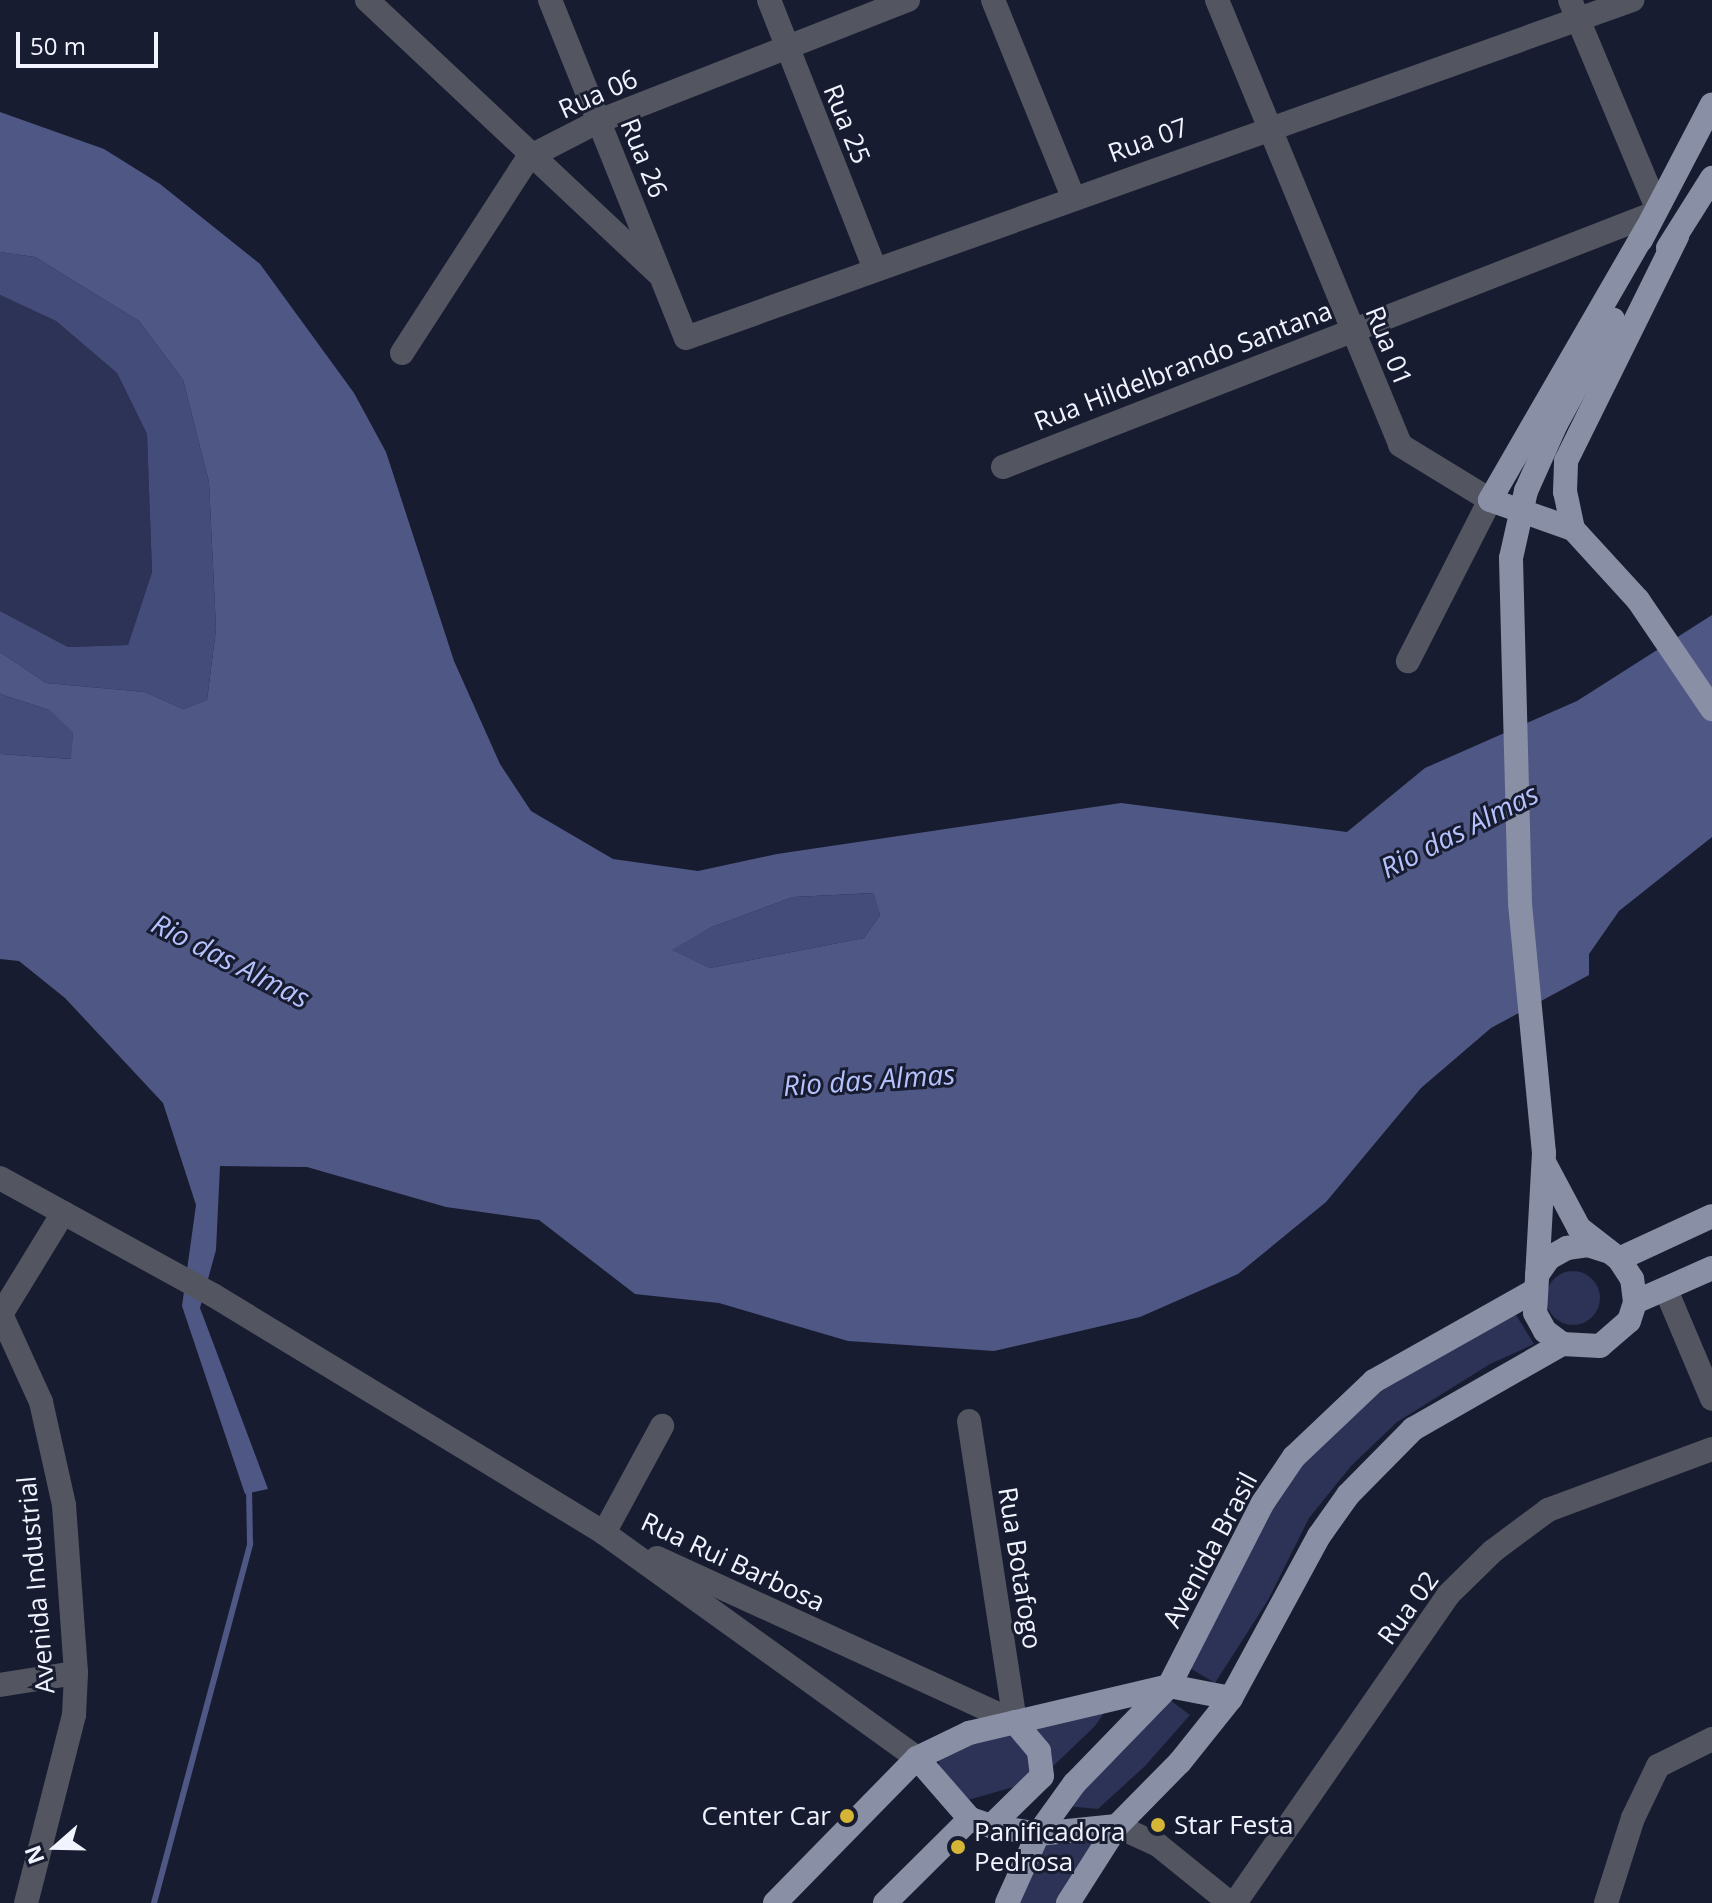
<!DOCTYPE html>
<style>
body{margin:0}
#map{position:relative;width:1712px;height:1903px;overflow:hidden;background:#181c30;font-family:"Open Sans",sans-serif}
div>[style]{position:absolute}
.green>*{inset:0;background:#2d3356}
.round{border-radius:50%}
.forest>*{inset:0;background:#444c79}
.water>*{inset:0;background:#4f5785}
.stream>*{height:6px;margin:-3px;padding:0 3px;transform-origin:3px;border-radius:3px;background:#4f5785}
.minor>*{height:24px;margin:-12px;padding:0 12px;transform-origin:12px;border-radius:12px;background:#535661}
.major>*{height:24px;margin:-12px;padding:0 12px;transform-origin:12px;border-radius:12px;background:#898fa4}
.major-bridge>*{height:24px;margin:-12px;padding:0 12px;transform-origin:12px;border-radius:12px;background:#898fa4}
.dots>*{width:22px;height:22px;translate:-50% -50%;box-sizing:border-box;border:4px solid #181c30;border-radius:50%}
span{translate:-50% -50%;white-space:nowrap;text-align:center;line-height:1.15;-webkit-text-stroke:6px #181c30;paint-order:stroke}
.street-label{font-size:26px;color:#f1f4ff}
.poi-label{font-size:26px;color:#f1f4ff}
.right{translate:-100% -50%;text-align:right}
.left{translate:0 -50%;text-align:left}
.water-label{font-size:28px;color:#b5c2fd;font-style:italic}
.north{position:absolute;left:16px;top:1807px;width:80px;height:80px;-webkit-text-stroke:6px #181c30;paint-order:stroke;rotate:250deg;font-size:22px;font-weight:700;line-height:32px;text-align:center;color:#f1f4ff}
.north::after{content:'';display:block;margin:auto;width:28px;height:36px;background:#f1f4ff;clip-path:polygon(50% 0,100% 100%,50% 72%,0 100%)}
.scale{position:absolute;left:16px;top:32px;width:142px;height:36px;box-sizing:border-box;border:4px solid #f1f4ff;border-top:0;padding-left:10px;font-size:24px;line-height:28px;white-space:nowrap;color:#f1f4ff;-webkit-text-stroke:6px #181c30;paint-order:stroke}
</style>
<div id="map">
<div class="green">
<i style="clip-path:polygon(0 295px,56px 321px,117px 373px,147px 434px,152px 572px,128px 645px,68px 647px,0 611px)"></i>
<i class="round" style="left:1546px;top:1271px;width:54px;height:54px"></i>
<i style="clip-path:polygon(1516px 1315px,1534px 1344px,1490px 1364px,1397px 1422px,1351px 1466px,1309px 1518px,1268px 1600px,1215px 1683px,1185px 1665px,1274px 1497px,1304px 1459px,1390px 1382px)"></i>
<i style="clip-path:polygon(1166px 1697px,1190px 1715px,1145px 1766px,1098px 1809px,1066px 1806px)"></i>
<i style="clip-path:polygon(1110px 1704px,1095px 1726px,1047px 1772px,1028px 1724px)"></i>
<i style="clip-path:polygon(1020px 1735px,1038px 1757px,1031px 1782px,957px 1803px,939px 1772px,939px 1755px,970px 1736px)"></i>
<i style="clip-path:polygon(1100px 1833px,1057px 1903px,1013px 1903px,1043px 1838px)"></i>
</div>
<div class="forest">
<i style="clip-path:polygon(0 252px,35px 257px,139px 321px,183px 380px,209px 482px,216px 629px,207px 700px,183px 709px,145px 692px,46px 683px,0 652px,0 611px,68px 647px,128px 645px,152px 572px,147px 434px,117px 373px,56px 321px,0 295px)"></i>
<i style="clip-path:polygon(0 694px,49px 710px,73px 731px,72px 759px,0 754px)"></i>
<i style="clip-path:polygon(875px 893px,880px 915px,864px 938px,710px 968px,671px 950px,712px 927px,793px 897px)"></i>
</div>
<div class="water">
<i style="clip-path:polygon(evenodd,0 112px,104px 149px,160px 184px,260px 264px,354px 393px,386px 452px,454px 661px,500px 764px,531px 811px,613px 859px,698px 871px,777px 854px,1121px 803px,1347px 832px,1425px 768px,1577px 701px,1712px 615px,1712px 837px,1619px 911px,1589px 954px,1589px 975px,1491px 1028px,1421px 1088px,1326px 1202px,1238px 1274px,1140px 1317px,994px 1351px,848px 1341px,719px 1303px,635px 1294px,539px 1220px,446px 1207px,307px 1167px,220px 1166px,216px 1250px,200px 1308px,268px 1489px,245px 1494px,182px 1306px,196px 1205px,163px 1103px,65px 998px,19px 961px,0 959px,0 754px,71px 759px,73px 732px,49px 710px,0 694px,0 652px,46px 683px,145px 692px,183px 709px,207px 700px,216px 629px,209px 482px,183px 380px,139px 321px,35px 257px,0 252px,0 112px,874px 893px,880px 915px,864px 938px,710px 968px,672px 950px,712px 927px,793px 897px,874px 893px)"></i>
</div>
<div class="stream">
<i style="left:154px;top:1903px;width:372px;rotate:-75deg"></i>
<i style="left:250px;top:1544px;width:57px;rotate:-91deg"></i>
</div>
<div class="minor">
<i style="left:367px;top:0;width:398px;rotate:43.2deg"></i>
<i style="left:550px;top:0;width:364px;rotate:68.1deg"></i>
<i style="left:686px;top:338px;width:1005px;rotate:-19.66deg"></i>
<i style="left:769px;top:0;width:289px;rotate:68.5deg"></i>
<i style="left:993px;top:0;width:213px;rotate:67.9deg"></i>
<i style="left:1217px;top:0;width:481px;rotate:67.6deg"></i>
<i style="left:1400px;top:445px;width:105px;rotate:31.4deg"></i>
<i style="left:1490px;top:500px;width:181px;rotate:117deg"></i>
<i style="left:1570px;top:0;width:223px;rotate:67.3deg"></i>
<i style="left:402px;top:353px;width:234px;rotate:-57.1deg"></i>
<i style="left:529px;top:157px;width:79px;rotate:-27.2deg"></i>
<i style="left:599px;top:121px;width:332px;rotate:-21.4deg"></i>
<i style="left:1003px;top:467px;width:697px;rotate:-21.3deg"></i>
<i style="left:0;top:1178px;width:243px;rotate:28.8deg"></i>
<i style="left:213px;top:1295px;width:458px;rotate:31.3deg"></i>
<i style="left:604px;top:1533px;width:385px;rotate:35.7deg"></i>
<i style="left:1666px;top:1290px;width:118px;rotate:67.1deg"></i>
<i style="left:0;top:1312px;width:99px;rotate:65.5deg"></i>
<i style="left:41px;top:1402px;width:106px;rotate:77.4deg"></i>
<i style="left:64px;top:1505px;width:168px;rotate:85.9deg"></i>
<i style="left:76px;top:1673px;width:42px;rotate:92.7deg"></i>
<i style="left:74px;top:1715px;width:194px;rotate:104.3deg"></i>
<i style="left:0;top:1316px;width:121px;rotate:-58.5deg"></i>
<i style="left:969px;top:1421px;width:304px;rotate:81.3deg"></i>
<i style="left:604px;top:1533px;width:122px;rotate:-61.5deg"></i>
<i style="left:657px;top:1558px;width:394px;rotate:24.6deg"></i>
<i style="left:0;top:1685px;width:77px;rotate:-9deg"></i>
<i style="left:1117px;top:1826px;width:45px;rotate:24.9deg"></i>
<i style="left:1158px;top:1845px;width:92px;rotate:38.9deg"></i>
<i style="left:1235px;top:1903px;width:374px;rotate:-55.3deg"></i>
<i style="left:1448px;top:1595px;width:63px;rotate:-44.4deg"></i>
<i style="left:1493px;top:1551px;width:69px;rotate:-36.7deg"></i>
<i style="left:1548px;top:1510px;width:175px;rotate:-20.4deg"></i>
<i style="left:1606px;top:1903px;width:89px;rotate:-72.4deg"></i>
<i style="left:1633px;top:1818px;width:58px;rotate:-64.3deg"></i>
<i style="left:1658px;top:1766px;width:60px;rotate:-26.6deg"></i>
</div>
<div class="major">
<i style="left:1647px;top:228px;width:314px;rotate:120deg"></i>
<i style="left:1490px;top:500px;width:88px;rotate:19.3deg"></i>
<i style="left:1573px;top:529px;width:96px;rotate:47.5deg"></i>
<i style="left:1638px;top:600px;width:132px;rotate:55.8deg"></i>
<i style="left:1641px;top:240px;width:153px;rotate:-62.4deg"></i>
<i style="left:1668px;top:248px;width:83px;rotate:-57.8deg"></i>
<i style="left:1573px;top:529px;width:38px;rotate:-102deg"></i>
<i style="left:1565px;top:492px;width:31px;rotate:-88deg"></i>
<i style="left:1566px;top:461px;width:251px;rotate:-63.7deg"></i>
<i style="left:1544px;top:1153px;width:160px;rotate:93.2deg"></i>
<i style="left:1535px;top:1313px;width:21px;rotate:61deg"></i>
<i style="left:1545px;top:1331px;width:21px;rotate:37deg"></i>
<i style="left:1562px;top:1344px;width:38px;rotate:3deg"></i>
<i style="left:1600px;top:1346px;width:38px;rotate:-41deg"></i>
<i style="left:1629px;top:1321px;width:20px;rotate:-72deg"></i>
<i style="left:1635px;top:1302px;width:23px;rotate:-97deg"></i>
<i style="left:1632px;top:1279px;width:24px;rotate:-123deg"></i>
<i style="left:1619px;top:1259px;width:51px;rotate:-142.2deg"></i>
<i style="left:1579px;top:1228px;width:72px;rotate:-118deg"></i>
<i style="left:1619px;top:1259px;width:102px;rotate:-24.8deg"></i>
<i style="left:1537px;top:1275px;width:21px;rotate:-55deg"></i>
<i style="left:1549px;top:1258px;width:21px;rotate:-29deg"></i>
<i style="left:1567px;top:1248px;width:21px;rotate:-8deg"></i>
<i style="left:1588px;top:1245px;width:19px;rotate:18deg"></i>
<i style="left:1635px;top:1302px;width:84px;rotate:-23.8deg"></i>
<i style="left:917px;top:1758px;width:81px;rotate:49deg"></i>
<i style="left:970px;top:1819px;width:22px;rotate:18deg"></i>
<i style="left:991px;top:1826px;width:48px;rotate:9.7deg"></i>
<i style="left:1038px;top:1834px;width:79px;rotate:-5.8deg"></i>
<i style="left:991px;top:1826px;width:71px;rotate:-44.4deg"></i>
<i style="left:1042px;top:1776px;width:25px;rotate:-97deg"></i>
<i style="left:1039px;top:1751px;width:38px;rotate:-130deg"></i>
<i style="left:775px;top:1903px;width:203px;rotate:-45.6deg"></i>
<i style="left:917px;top:1758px;width:58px;rotate:-25.7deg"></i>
<i style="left:969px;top:1733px;width:205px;rotate:-13.2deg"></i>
<i style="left:1169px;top:1686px;width:63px;rotate:11deg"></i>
<i style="left:885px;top:1903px;width:120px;rotate:-44.7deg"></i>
<i style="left:1007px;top:1903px;width:76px;rotate:-65.8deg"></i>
<i style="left:1038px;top:1834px;width:62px;rotate:-54.2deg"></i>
<i style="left:1074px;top:1784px;width:136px;rotate:-45.9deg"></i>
<i style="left:1169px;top:1686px;width:204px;rotate:-62.9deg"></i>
<i style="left:1262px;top:1504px;width:57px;rotate:-55.8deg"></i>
<i style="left:1294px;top:1457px;width:110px;rotate:-43.5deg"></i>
<i style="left:1374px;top:1381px;width:181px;rotate:-29.4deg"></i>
<i style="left:1068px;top:1903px;width:91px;rotate:-57.5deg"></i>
<i style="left:1117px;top:1826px;width:90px;rotate:-45.5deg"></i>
<i style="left:1180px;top:1762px;width:82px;rotate:-51.4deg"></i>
<i style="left:1231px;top:1698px;width:184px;rotate:-61.5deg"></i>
<i style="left:1319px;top:1536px;width:50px;rotate:-54.7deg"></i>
<i style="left:1348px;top:1495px;width:93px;rotate:-45.4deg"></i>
<i style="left:1413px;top:1429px;width:172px;rotate:-29.7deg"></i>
</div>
<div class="major-bridge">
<i style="left:1544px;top:1153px;width:251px;rotate:-95.5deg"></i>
<i style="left:1520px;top:903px;width:345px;rotate:-91.5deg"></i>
<i style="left:1511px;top:558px;width:69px;rotate:-77.4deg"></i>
<i style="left:1526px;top:491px;width:73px;rotate:-65.9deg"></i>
<i style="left:1556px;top:424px;width:119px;rotate:-61.3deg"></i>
</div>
<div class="dots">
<i style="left:847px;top:1816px;background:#d4b535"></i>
<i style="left:1158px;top:1825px;background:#d4b535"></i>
<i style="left:958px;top:1847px;background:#d4b535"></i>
</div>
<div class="street-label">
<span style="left:598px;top:94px;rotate:-24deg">Rua 06</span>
<span style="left:847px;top:124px;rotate:68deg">Rua 25</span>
<span style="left:1148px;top:140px;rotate:-20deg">Rua 07</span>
<span style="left:644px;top:158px;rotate:68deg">Rua 26</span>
<span style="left:1389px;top:346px;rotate:68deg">Rua 01</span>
<span style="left:1183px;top:366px;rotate:-21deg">Rua Hildelbrando Santana</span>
<span style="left:1210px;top:1550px;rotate:-62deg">Avenida Brasil</span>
<span style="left:733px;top:1562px;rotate:25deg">Rua Rui Barbosa</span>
<span style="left:1020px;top:1568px;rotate:81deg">Rua Botafogo</span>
<span style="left:36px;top:1585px;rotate:-95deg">Avenida Industrial</span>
<span style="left:1408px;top:1608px;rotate:-54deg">Rua 02</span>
</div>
<div class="poi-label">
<span class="right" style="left:831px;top:1816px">Center Car</span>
<span class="left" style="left:1174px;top:1825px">Star Festa</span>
<span class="left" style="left:974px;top:1847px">Panificadora<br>Pedrosa</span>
</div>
<div class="water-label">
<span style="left:1459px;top:830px;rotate:-27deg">Rio das Almas</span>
<span style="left:231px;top:960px;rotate:27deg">Rio das Almas</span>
<span style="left:869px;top:1079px;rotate:-4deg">Rio das Almas</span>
</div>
<div class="north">N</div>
<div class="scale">50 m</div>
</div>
